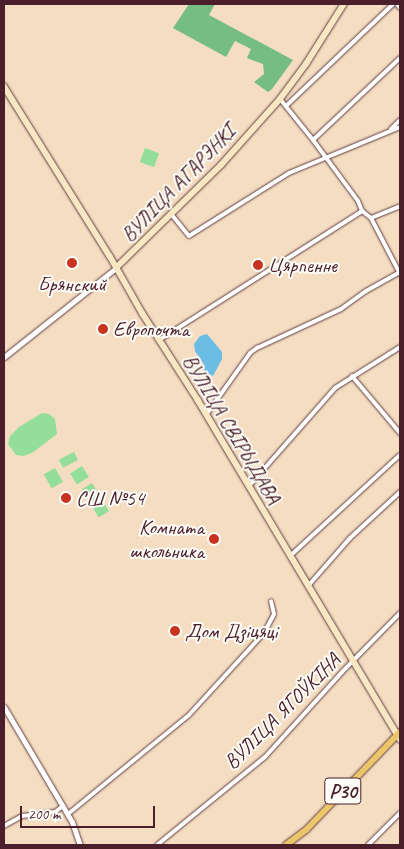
<!DOCTYPE html>
<meta charset="utf-8">
<style>
body{margin:0}
#map{position:relative;width:404px;height:849px;overflow:hidden;background:#f4ddc1;font-family:Caveat,sans-serif}
div>[style]{position:absolute}
.green>*{inset:0;background:#92de9a;transform-origin:0 0}
.forest>*{inset:0;background:#75bd82}
.water>*{inset:0;background:#6bbde6}
.roads{filter:drop-shadow(0 0 1px #643c42) drop-shadow(0 0 1px #643c42)}
.minor>*{height:4px;margin:-2px;padding:0 2px;transform-origin:2px;border-radius:2px;background:#fff}
.tertiary>*{height:5px;margin:-2.5px;padding:0 2.5px;transform-origin:2.5px;border-radius:2.5px;background:#fff}
.secondary>*{height:5.5px;margin:-2.75px;padding:0 2.75px;transform-origin:2.75px;border-radius:2.75px;background:#f7e8c3}
.primary>*{height:6px;margin:-3px;padding:0 3px;transform-origin:3px;border-radius:3px;background:#ebc669}
.dots>*{width:14px;height:14px;translate:-50% -50%;box-sizing:border-box;border:2px solid #fdfcf7;border-radius:50%}
span{translate:-50% -50%;white-space:nowrap;text-align:center;line-height:1.15;-webkit-text-stroke:4px #fdfcf7;paint-order:stroke}
.shield-label span{padding:1px 4px;background:#fdfcf7;border:1px solid;border-radius:4px;-webkit-text-stroke-width:0}
.shield-label{font-size:20px;color:#4a1f2b;font-weight:700}
.street-label{font-size:21px;color:#4a1f2b}
.poi-label{font-size:21px;color:#4a1f2b}
.left{translate:0 -50%;text-align:left}
.right{translate:-100% -50%;text-align:right}
.frame{position:absolute;inset:0;border:5px solid #4a1f2b;pointer-events:none}
.scale{position:absolute;left:20px;top:806px;width:135px;height:22px;box-sizing:border-box;border:2px solid #4a1f2b;border-top:0;padding-left:6px;font-size:15px;line-height:18px;white-space:nowrap;color:#4a1f2b;-webkit-text-stroke:4px #fdfcf7;paint-order:stroke}
</style>
<div id="map">
<div class="green">
<i style="left:145px;top:148px;width:15px;height:15px;rotate:20deg"></i>
<i style="clip-path:polygon(42px 413px,49px 414px,55px 419px,57px 434px,32px 453px,23px 456px,16px 455px,8px 444px,10px 436px,19px 427px)"></i>
<i style="left:74px;top:452px;width:9px;height:17px;rotate:63deg"></i>
<i style="left:82px;top:466px;width:13px;height:14px;rotate:58deg"></i>
<i style="left:55px;top:468px;width:16px;height:13px;rotate:60deg"></i>
<i style="left:92px;top:483px;width:33px;height:12px;rotate:59deg"></i>
</div>
<div class="forest">
<i style="clip-path:polygon(189px 4px,215px 4px,209px 15px,293px 60px,272px 89px,268px 92px,254px 82px,264px 74px,263px 64px,247px 58px,251px 49px,235px 41px,226px 57px,173px 28px)"></i>
</div>
<div class="water">
<i style="clip-path:polygon(207px 334px,222px 352px,222px 359px,213px 376px,205px 372px,203px 363px,195px 351px,194px 344px,200px 336px)"></i>
</div>
<div class="roads">
<div class="minor">
<i style="left:397px;top:4px;width:5px;rotate:53deg"></i>
<i style="left:280px;top:99px;width:53px;rotate:51.2deg"></i>
<i style="left:313px;top:140px;width:76px;rotate:53.6deg"></i>
<i style="left:358px;top:201px;width:11px;rotate:68deg"></i>
<i style="left:362px;top:211px;width:11px;rotate:38deg"></i>
<i style="left:371px;top:218px;width:63px;rotate:62.6deg"></i>
<i style="left:286px;top:106px;width:148px;rotate:-43.6deg"></i>
<i style="left:391px;top:129px;width:13px;rotate:-45deg"></i>
<i style="left:313px;top:140px;width:120px;rotate:-43.3deg"></i>
<i style="left:172px;top:215px;width:27px;rotate:51deg"></i>
<i style="left:189px;top:236px;width:118px;rotate:-32.2deg"></i>
<i style="left:289px;top:173px;width:120px;rotate:-22.5deg"></i>
<i style="left:371px;top:218px;width:31px;rotate:-22deg"></i>
<i style="left:159px;top:340px;width:241px;rotate:-32.4deg"></i>
<i style="left:352px;top:376px;width:75px;rotate:49.9deg"></i>
<i style="left:206px;top:415px;width:76px;rotate:-54.6deg"></i>
<i style="left:250px;top:353px;width:9px;rotate:-36deg"></i>
<i style="left:257px;top:348px;width:93px;rotate:-24.9deg"></i>
<i style="left:341px;top:309px;width:31px;rotate:-36deg"></i>
<i style="left:366px;top:291px;width:39px;rotate:-29deg"></i>
<i style="left:249px;top:486px;width:130px;rotate:-48.7deg"></i>
<i style="left:335px;top:388px;width:77px;rotate:-32.2deg"></i>
<i style="left:290px;top:556px;width:149px;rotate:-42.6deg"></i>
<i style="left:308px;top:586px;width:64px;rotate:-48.8deg"></i>
<i style="left:350px;top:538px;width:68px;rotate:-42.6deg"></i>
<i style="left:68px;top:814px;width:156px;rotate:-39.3deg"></i>
<i style="left:189px;top:715px;width:111px;rotate:-47.6deg"></i>
<i style="left:264px;top:633px;width:21px;rotate:-62deg"></i>
<i style="left:274px;top:614px;width:13px;rotate:-103deg"></i>
<i style="left:4px;top:826px;width:21px;rotate:-29deg"></i>
<i style="left:22px;top:816px;width:33px;rotate:-7deg"></i>
<i style="left:55px;top:812px;width:10px;rotate:-37deg"></i>
<i style="left:157px;top:845px;width:139px;rotate:-39.2deg"></i>
<i style="left:265px;top:757px;width:115px;rotate:-47.8deg"></i>
<i style="left:342px;top:672px;width:83px;rotate:-45.5deg"></i>
<i style="left:368px;top:845px;width:45px;rotate:-45deg"></i>
</div>
<div class="tertiary">
<i style="left:4px;top:357px;width:144px;rotate:-38.5deg"></i>
<i style="left:4px;top:707px;width:134px;rotate:59.4deg"></i>
<i style="left:72px;top:822px;width:24px;rotate:71deg"></i>
</div>
<div class="secondary">
<i style="left:4px;top:86px;width:200px;rotate:58.1deg"></i>
<i style="left:110px;top:256px;width:67px;rotate:60.4deg"></i>
<i style="left:143px;top:314px;width:102px;rotate:57.4deg"></i>
<i style="left:198px;top:400px;width:395px;rotate:59.2deg"></i>
<i style="left:117px;top:267px;width:146px;rotate:-44.4deg"></i>
<i style="left:221px;top:165px;width:89px;rotate:-48.2deg"></i>
<i style="left:280px;top:99px;width:44px;rotate:-53.4deg"></i>
<i style="left:306px;top:64px;width:71px;rotate:-57.7deg"></i>
</div>
<div class="primary">
<i style="left:286px;top:845px;width:25px;rotate:-37deg"></i>
<i style="left:306px;top:830px;width:136px;rotate:-46.2deg"></i>
</div>
</div>
<div class="dots">
<i style="left:72px;top:263px;background:#c8321e"></i>
<i style="left:258px;top:265px;background:#c8321e"></i>
<i style="left:103px;top:329px;background:#c8321e"></i>
<i style="left:66px;top:498px;background:#c8321e"></i>
<i style="left:214px;top:539px;background:#c8321e"></i>
<i style="left:175px;top:631px;background:#c8321e"></i>
</div>
<div class="shield-label">
<span style="left:343px;top:791px">Р30</span>
</div>
<div class="street-label">
<span style="left:178px;top:183px;rotate:-46deg">ВУЛІЦА АГАРЭНКІ</span>
<span style="left:232px;top:429px;rotate:59deg">ВУЛІЦА СВІРЫДАВА</span>
<span style="left:282px;top:711px;rotate:-45deg">ВУЛІЦА ЯГОЎКІНА</span>
</div>
<div class="poi-label">
<span class="left" style="left:268px;top:265px">Цярпенне</span>
<span style="left:72px;top:284px">Брянский</span>
<span class="left" style="left:113px;top:329px">Европочта</span>
<span class="left" style="left:76px;top:498px">СШ №54</span>
<span class="right" style="left:204px;top:539px">Комната<br>школьника</span>
<span class="left" style="left:185px;top:631px">Дом Дзіцяці</span>
</div>
<div class="frame"></div>
<div class="scale">200 m</div>
</div>
